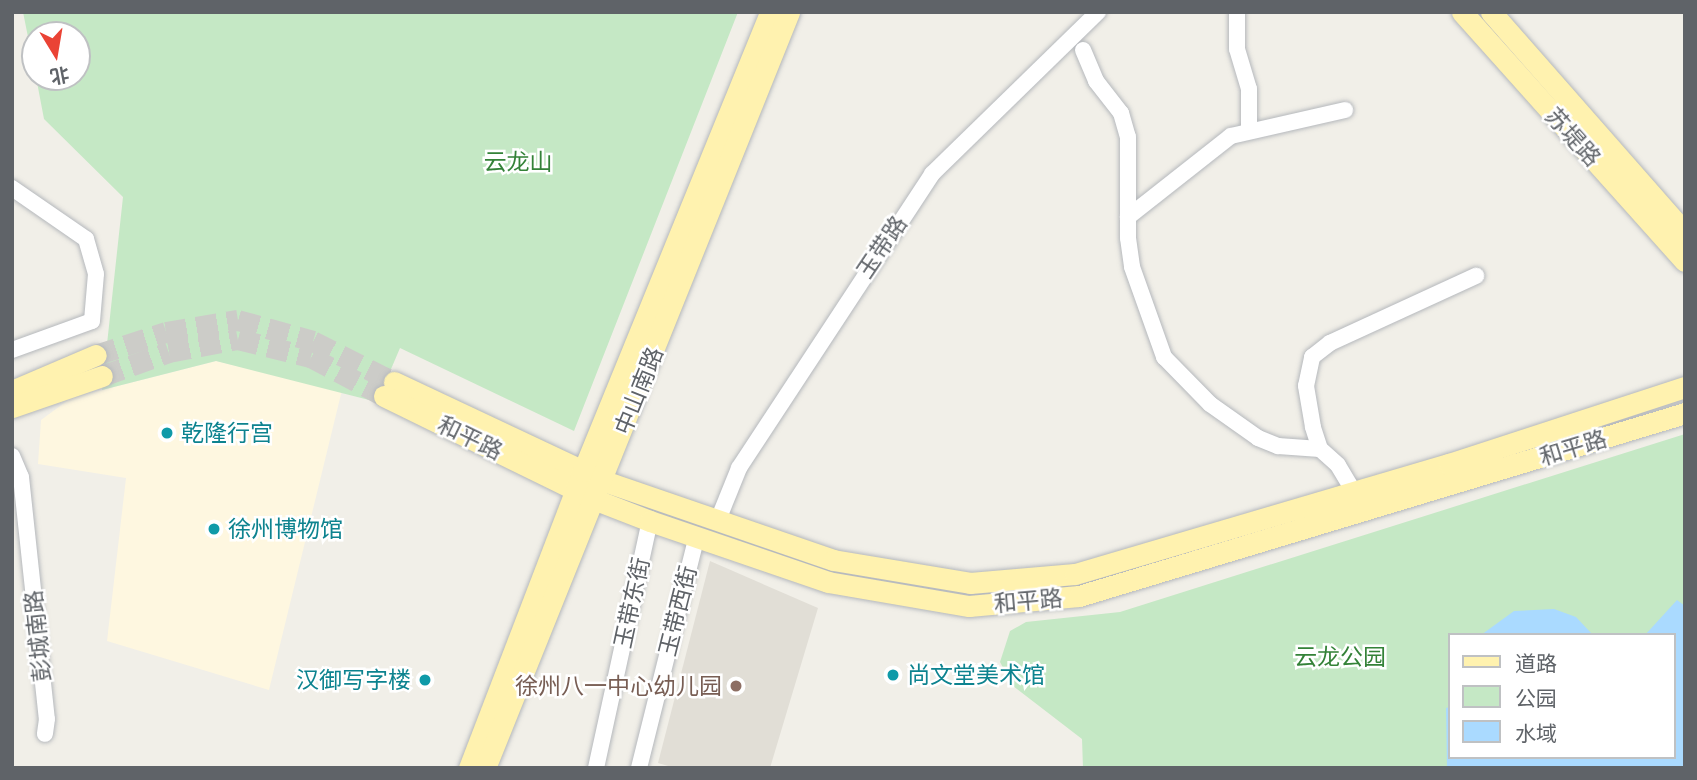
<!DOCTYPE html>
<meta charset="utf-8">
<style>
body{margin:0}
#map{position:relative;width:1697px;height:780px;overflow:hidden;background:#f1efe8;font-family:Arial,"Noto Sans SC",sans-serif}
div>[style]{position:absolute}
.commercial>*{inset:0;background:#fef7e0}
.education>*{inset:0;background:#e1ded6}
.green>*{inset:0;background:#c5e8c5}
.water>*{inset:0;background:#aadaff}
.major-tunnel>*{height:21px;margin-top:-10.5px;transform-origin:0;background:repeating-linear-gradient(90deg,#ccccc8 0 21px,transparent 0 31px)}
.roads{filter:drop-shadow(0 0 2px #b5b8bc) drop-shadow(0 0 2px #b5b8bc)}
.minor>*{height:16px;margin:-8px;padding:0 8px;transform-origin:8px;border-radius:8px;background:#fff}
.major>*{height:21px;margin:-10.5px;padding:0 10.5px;transform-origin:10.5px;border-radius:10.5px;background:#fff2af}
.dots>*{width:19px;height:19px;translate:-50% -50%;box-sizing:border-box;border:4px solid #fff;border-radius:50%}
span{translate:-50% -50%;white-space:nowrap;text-align:center;line-height:1.15;-webkit-text-stroke:5px #fff;paint-order:stroke}
.street-label{font-size:23px;color:#5f6368}
.park-label{font-size:23px;color:#348238}
.culture-label{font-size:23px;color:#0d838f}
.left{translate:0 -50%;text-align:left}
.right{translate:-100% -50%;text-align:right}
.education-label{font-size:23px;color:#785e54}
.frame{position:absolute;inset:0;border:14px solid #5f6368;pointer-events:none}
.legend{position:absolute;left:1448px;top:633px;width:228px;height:126px;box-sizing:border-box;background:#fff;border:2px solid #bfc1c3;margin:0;padding:9px 12px;list-style:none;font-size:21px;color:#5f6368}
.legend li{display:flex;align-items:center;gap:14px;height:35px}
.legend b{width:35px;border:2px solid #bfc1c3}
.north{position:absolute;left:21px;top:21px;width:70px;height:70px;box-sizing:border-box;background:#fff;border:2px solid #bfc1c3;border-radius:50%;rotate:169deg;font-size:19px;font-weight:700;line-height:28px;text-align:center;color:#5f6368}
.north::after{content:'';display:block;margin:auto;width:24px;height:32px;background:#ea4335;clip-path:polygon(50% 0,100% 100%,50% 72%,0 100%)}
</style>
<div id="map">
<div class="commercial">
<i style="clip-path:polygon(216px 361px,342px 390px,269px 690px,107px 641px,126px 478px,38px 464px,41px 420px,71px 398px)"></i>
</div>
<div class="education">
<i style="clip-path:polygon(710px 561px,818px 608px,770px 768px,675px 768px,658px 763px)"></i>
</div>
<div class="green">
<i style="clip-path:polygon(23px 12px,738px 12px,574px 431px,400px 348px,377px 402px,216px 361px,102px 390px,123px 197px,44px 119px,36px 77px,77px 77px,77px 35px,35px 35px,35px 72px)"></i>
<i style="clip-path:polygon(evenodd,1685px 434px,1685px 768px,1083px 768px,1082px 739px,1013px 686px,1000px 662px,1010px 631px,1026px 622px,1120px 612px,1685px 434px,1450px 635px,1674px 635px,1674px 757px,1450px 757px,1450px 635px)"></i>
</div>
<div class="water">
<i style="clip-path:polygon(1677px 600px,1685px 606px,1685px 768px,1447px 768px,1446px 708px,1450px 707px,1450px 757px,1674px 757px,1674px 635px,1645px 635px)"></i>
<i style="clip-path:polygon(1554px 609px,1576px 617px,1593px 635px,1481px 635px,1514px 611px)"></i>
</div>
<div class="major-tunnel">
<i style="left:96px;top:355px;width:74px;rotate:-18.2deg"></i>
<i style="left:166px;top:332px;width:73px;rotate:-9.5deg"></i>
<i style="left:238px;top:320px;width:78px;rotate:15.6deg"></i>
<i style="left:313px;top:341px;width:91px;rotate:26.8deg"></i>
<i style="left:102px;top:376px;width:71px;rotate:-19.7deg"></i>
<i style="left:169px;top:352px;width:70px;rotate:-10.7deg"></i>
<i style="left:238px;top:339px;width:75px;rotate:13.9deg"></i>
<i style="left:311px;top:357px;width:83px;rotate:28.1deg"></i>
</div>
<div class="roads">
<div class="minor">
<i style="left:1237px;top:12px;width:37px;rotate:90deg"></i>
<i style="left:1237px;top:49px;width:42px;rotate:73.3deg"></i>
<i style="left:1249px;top:89px;width:42px;rotate:90deg"></i>
<i style="left:1083px;top:50px;width:34px;rotate:67deg"></i>
<i style="left:1096px;top:81px;width:41px;rotate:52deg"></i>
<i style="left:1121px;top:113px;width:25px;rotate:74deg"></i>
<i style="left:1128px;top:137px;width:101px;rotate:90deg"></i>
<i style="left:1128px;top:238px;width:29px;rotate:82deg"></i>
<i style="left:1132px;top:267px;width:96px;rotate:70.4deg"></i>
<i style="left:1164px;top:357px;width:66px;rotate:45.6deg"></i>
<i style="left:1210px;top:404px;width:59px;rotate:35.3deg"></i>
<i style="left:1258px;top:438px;width:22px;rotate:22deg"></i>
<i style="left:1278px;top:446px;width:42px;rotate:4.1deg"></i>
<i style="left:12px;top:188px;width:90px;rotate:34.6deg"></i>
<i style="left:86px;top:239px;width:36px;rotate:74deg"></i>
<i style="left:96px;top:274px;width:47px;rotate:94.9deg"></i>
<i style="left:92px;top:321px;width:85px;rotate:160.1deg"></i>
<i style="left:1128px;top:217px;width:131px;rotate:-38.2deg"></i>
<i style="left:1231px;top:136px;width:117px;rotate:-12.8deg"></i>
<i style="left:12px;top:456px;width:23px;rotate:67deg"></i>
<i style="left:21px;top:477px;width:243px;rotate:83.9deg"></i>
<i style="left:47px;top:719px;width:15px;rotate:98deg"></i>
<i style="left:1354px;top:492px;width:31px;rotate:-121deg"></i>
<i style="left:1338px;top:465px;width:24px;rotate:-138deg"></i>
<i style="left:1320px;top:449px;width:23px;rotate:-108deg"></i>
<i style="left:1313px;top:427px;width:42px;rotate:-99.7deg"></i>
<i style="left:1306px;top:386px;width:30px;rotate:-78deg"></i>
<i style="left:1312px;top:357px;width:23px;rotate:-38deg"></i>
<i style="left:1330px;top:343px;width:161px;rotate:-24.7deg"></i>
<i style="left:718px;top:520px;width:56px;rotate:-68deg"></i>
<i style="left:739px;top:468px;width:352px;rotate:-56.7deg"></i>
<i style="left:932px;top:174px;width:232px;rotate:-44.3deg"></i>
<i style="left:596px;top:768px;width:253px;rotate:-77.7deg"></i>
<i style="left:639px;top:768px;width:239px;rotate:-76deg"></i>
</div>
<div class="major">
<i style="left:1462px;top:12px;width:334px;rotate:48.2deg"></i>
<i style="left:1491px;top:12px;width:294px;rotate:48.7deg"></i>
<i style="left:394px;top:382px;width:232px;rotate:25.2deg"></i>
<i style="left:604px;top:481px;width:242px;rotate:19deg"></i>
<i style="left:833px;top:560px;width:139px;rotate:9.5deg"></i>
<i style="left:970px;top:583px;width:105px;rotate:-4.9deg"></i>
<i style="left:1075px;top:574px;width:390px;rotate:-16.4deg"></i>
<i style="left:1449px;top:464px;width:248px;rotate:-18.1deg"></i>
<i style="left:12px;top:391px;width:91px;rotate:-23.2deg"></i>
<i style="left:384px;top:396px;width:236px;rotate:26.1deg"></i>
<i style="left:596px;top:500px;width:58px;rotate:21.3deg"></i>
<i style="left:650px;top:521px;width:188px;rotate:18.9deg"></i>
<i style="left:828px;top:582px;width:143px;rotate:9.7deg"></i>
<i style="left:969px;top:606px;width:110px;rotate:-5.2deg"></i>
<i style="left:1079px;top:596px;width:633px;rotate:-16.8deg"></i>
<i style="left:12px;top:407px;width:95px;rotate:-19deg"></i>
<i style="left:469px;top:768px;width:318px;rotate:-69deg"></i>
<i style="left:583px;top:471px;width:496px;rotate:-67.8deg"></i>
<i style="left:485px;top:768px;width:815px;rotate:-68.09deg"></i>
</div>
</div>
<div class="dots">
<i style="left:167px;top:433px;background:#0f9aa8"></i>
<i style="left:214px;top:529px;background:#0f9aa8"></i>
<i style="left:893px;top:675px;background:#0f9aa8"></i>
<i style="left:425px;top:680px;background:#0f9aa8"></i>
<i style="left:736px;top:686px;background:#8d6e63"></i>
</div>
<div class="street-label">
<span style="left:1573px;top:137px;rotate:48deg">苏堤路</span>
<span style="left:882px;top:247px;rotate:-56deg">玉带路</span>
<span style="left:639px;top:391px;rotate:-68deg">中山南路</span>
<span style="left:470px;top:438px;rotate:26deg">和平路</span>
<span style="left:1573px;top:448px;rotate:-17deg">和平路</span>
<span style="left:1028px;top:601px;rotate:-5deg">和平路</span>
<span style="left:632px;top:603px;rotate:-78deg">玉带东街</span>
<span style="left:678px;top:611px;rotate:-76deg">玉带西街</span>
<span style="left:38px;top:636px;rotate:-96deg">彭城南路</span>
</div>
<div class="park-label">
<span style="left:518px;top:162px">云龙山</span>
<span style="left:1340px;top:657px">云龙公园</span>
</div>
<div class="culture-label">
<span class="left" style="left:181px;top:433px">乾隆行宫</span>
<span class="left" style="left:228px;top:529px">徐州博物馆</span>
<span class="left" style="left:907px;top:675px">尚文堂美术馆</span>
<span class="right" style="left:411px;top:680px">汉御写字楼</span>
</div>
<div class="education-label">
<span class="right" style="left:722px;top:686px">徐州八一中心幼儿园</span>
</div>
<div class="frame"></div>
<ul class="legend">
<li><b style="height:9px;background:#fff2af"></b>道路</li>
<li><b style="height:19px;background:#c5e8c5"></b>公园</li>
<li><b style="height:19px;background:#aadaff"></b>水域</li>
</ul>
<div class="north">北</div>
</div>
